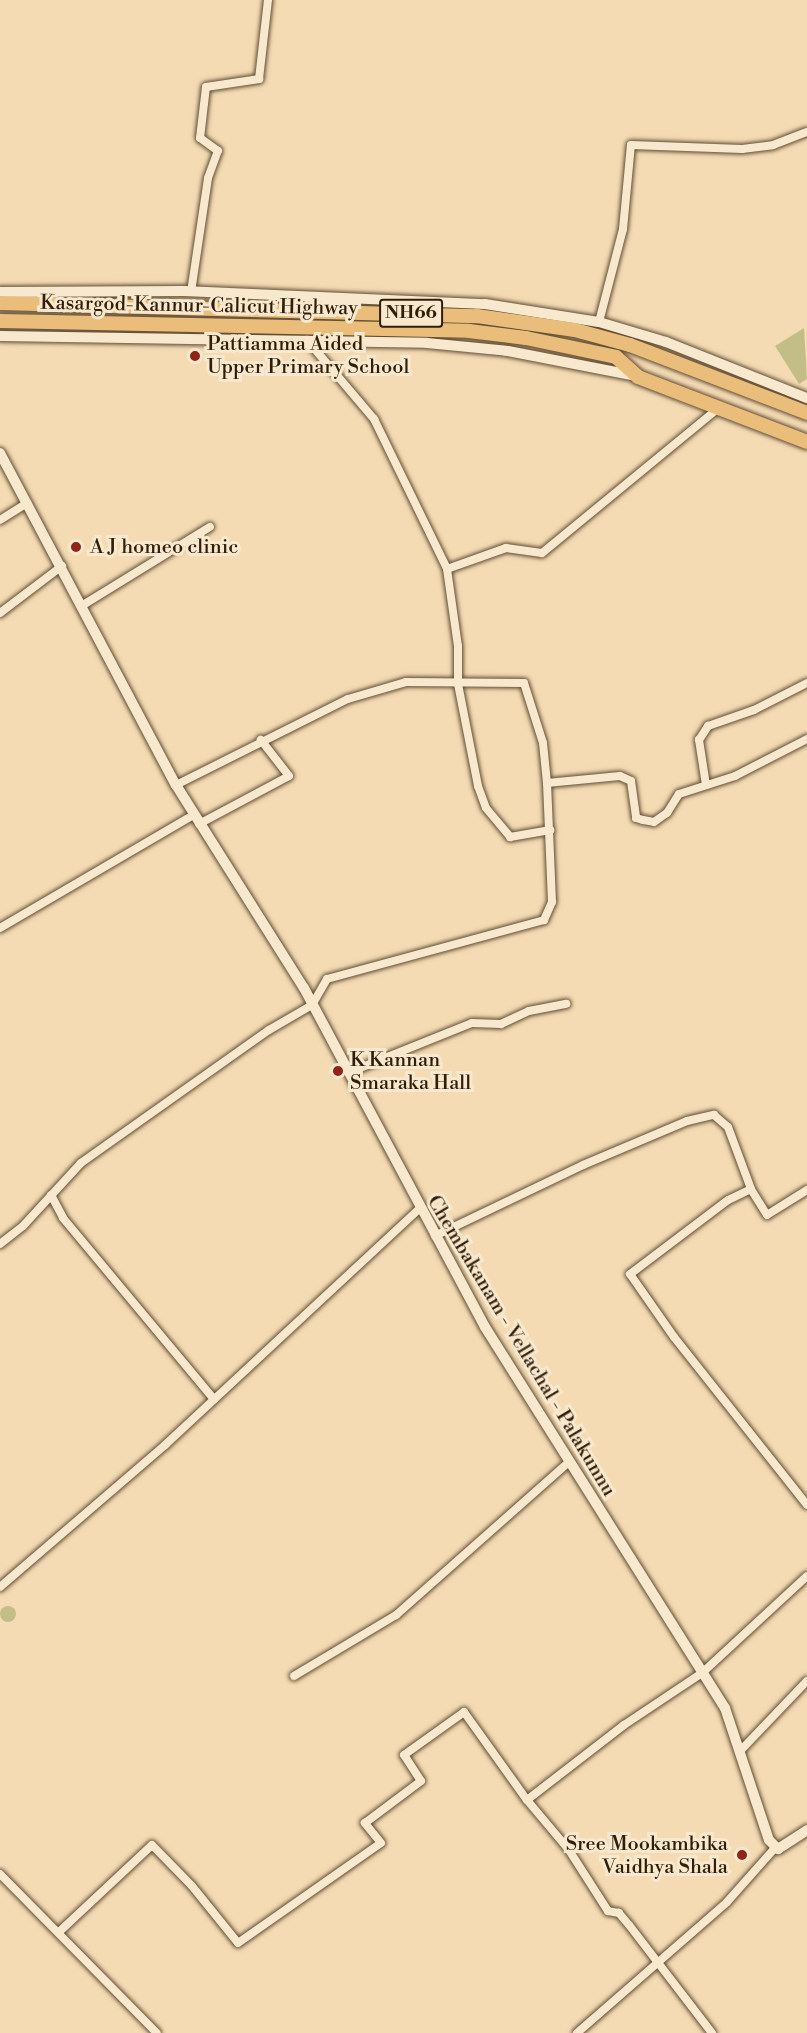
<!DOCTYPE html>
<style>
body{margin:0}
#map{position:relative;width:807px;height:2033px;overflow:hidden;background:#f4dbb4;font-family:"Libre Bodoni",serif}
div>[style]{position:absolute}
.green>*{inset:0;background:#c3be88}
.round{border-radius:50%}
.roads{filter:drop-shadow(0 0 2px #614d33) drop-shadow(0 0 2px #614d33)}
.street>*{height:8px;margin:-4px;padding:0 4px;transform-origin:4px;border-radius:4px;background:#f8e8ce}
.secondary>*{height:10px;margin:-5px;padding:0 5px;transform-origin:5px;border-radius:5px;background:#f8e8ce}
.highway>*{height:14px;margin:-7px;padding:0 7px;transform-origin:7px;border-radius:7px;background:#eabe7a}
.dots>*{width:16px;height:16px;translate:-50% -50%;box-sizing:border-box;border:3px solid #f8e8ce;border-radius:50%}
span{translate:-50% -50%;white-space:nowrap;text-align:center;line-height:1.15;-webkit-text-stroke:6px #f8e8ce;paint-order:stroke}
.shield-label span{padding:2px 4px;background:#f8e8ce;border:2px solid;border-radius:4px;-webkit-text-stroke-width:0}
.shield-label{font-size:18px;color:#301e08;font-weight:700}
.street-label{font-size:20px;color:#301e08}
.poi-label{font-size:20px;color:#301e08}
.left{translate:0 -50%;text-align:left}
.right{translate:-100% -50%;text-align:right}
</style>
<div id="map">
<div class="green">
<i style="clip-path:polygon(804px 328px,807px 379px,799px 384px,775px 346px)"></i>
<i class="round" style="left:0;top:1606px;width:16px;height:16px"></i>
</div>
<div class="roads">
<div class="street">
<i style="left:191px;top:292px;width:115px;rotate:-81.5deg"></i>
<i style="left:208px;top:178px;width:29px;rotate:-70deg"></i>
<i style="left:218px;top:151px;width:22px;rotate:-144deg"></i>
<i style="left:200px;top:138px;width:51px;rotate:-83.3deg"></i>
<i style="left:206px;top:87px;width:54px;rotate:-8.6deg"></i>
<i style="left:259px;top:79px;width:80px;rotate:-83.5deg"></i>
<i style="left:599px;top:322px;width:96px;rotate:-75.5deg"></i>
<i style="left:623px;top:229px;width:84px;rotate:-84.6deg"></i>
<i style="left:631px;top:145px;width:111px;rotate:2.1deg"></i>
<i style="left:742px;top:149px;width:31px;rotate:-7deg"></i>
<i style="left:773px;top:145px;width:36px;rotate:-21deg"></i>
<i style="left:307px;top:340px;width:104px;rotate:49.7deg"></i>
<i style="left:374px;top:419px;width:167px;rotate:64deg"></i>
<i style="left:447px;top:569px;width:78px;rotate:81.9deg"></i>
<i style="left:458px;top:646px;width:38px;rotate:90deg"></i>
<i style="left:458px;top:684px;width:104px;rotate:78.9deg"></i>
<i style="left:478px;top:786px;width:23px;rotate:70deg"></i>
<i style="left:486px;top:808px;width:38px;rotate:50deg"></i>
<i style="left:510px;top:837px;width:41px;rotate:-9.9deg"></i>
<i style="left:0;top:520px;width:32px;rotate:-32deg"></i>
<i style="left:447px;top:569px;width:63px;rotate:-19.6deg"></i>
<i style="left:506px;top:548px;width:36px;rotate:8deg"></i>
<i style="left:542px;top:553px;width:230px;rotate:-39.4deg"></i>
<i style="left:83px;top:605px;width:149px;rotate:-31.6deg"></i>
<i style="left:0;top:613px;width:78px;rotate:-37.2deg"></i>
<i style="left:176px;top:785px;width:192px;rotate:-26.6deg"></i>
<i style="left:348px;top:699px;width:60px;rotate:-16.3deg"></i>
<i style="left:406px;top:682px;width:118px;rotate:0.5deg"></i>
<i style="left:524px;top:683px;width:63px;rotate:72.4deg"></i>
<i style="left:543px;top:743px;width:40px;rotate:84.3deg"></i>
<i style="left:547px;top:783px;width:73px;rotate:-5.5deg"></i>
<i style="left:620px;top:776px;width:12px;rotate:24deg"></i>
<i style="left:631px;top:781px;width:37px;rotate:82deg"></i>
<i style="left:636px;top:818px;width:7px;rotate:16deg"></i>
<i style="left:643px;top:820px;width:11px;rotate:10deg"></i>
<i style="left:654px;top:822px;width:16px;rotate:-35deg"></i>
<i style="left:667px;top:813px;width:22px;rotate:-58deg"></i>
<i style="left:679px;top:794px;width:59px;rotate:-17.8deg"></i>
<i style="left:735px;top:776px;width:81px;rotate:-27.2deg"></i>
<i style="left:706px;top:785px;width:46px;rotate:-98.8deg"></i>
<i style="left:699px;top:740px;width:17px;rotate:-57deg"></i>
<i style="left:708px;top:726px;width:49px;rotate:-19.2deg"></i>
<i style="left:754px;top:710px;width:59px;rotate:-27deg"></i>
<i style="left:199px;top:824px;width:102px;rotate:-28.1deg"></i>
<i style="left:289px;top:776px;width:46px;rotate:-127.9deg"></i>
<i style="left:0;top:928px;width:224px;rotate:-30.3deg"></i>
<i style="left:350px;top:1072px;width:131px;rotate:-21.9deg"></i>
<i style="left:472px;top:1023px;width:29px;rotate:2deg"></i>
<i style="left:501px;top:1024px;width:31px;rotate:-25deg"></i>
<i style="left:529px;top:1011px;width:38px;rotate:-11deg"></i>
<i style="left:807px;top:1190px;width:47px;rotate:148deg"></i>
<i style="left:767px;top:1215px;width:31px;rotate:-122deg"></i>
<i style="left:751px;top:1189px;width:25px;rotate:154deg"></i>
<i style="left:728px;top:1200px;width:123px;rotate:142.9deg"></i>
<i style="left:630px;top:1274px;width:77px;rotate:55.1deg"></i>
<i style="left:674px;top:1337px;width:214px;rotate:51.6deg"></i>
<i style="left:51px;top:1195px;width:26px;rotate:62deg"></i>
<i style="left:63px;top:1218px;width:236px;rotate:50.2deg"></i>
<i style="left:435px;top:1236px;width:164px;rotate:-25.6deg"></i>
<i style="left:583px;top:1165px;width:113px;rotate:-22.9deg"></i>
<i style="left:687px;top:1121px;width:28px;rotate:-13deg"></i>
<i style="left:714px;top:1115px;width:18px;rotate:41deg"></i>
<i style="left:728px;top:1127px;width:66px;rotate:69.6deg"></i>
<i style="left:0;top:1244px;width:29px;rotate:-38deg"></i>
<i style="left:23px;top:1226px;width:86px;rotate:-47.4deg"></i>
<i style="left:81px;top:1163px;width:230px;rotate:-35.3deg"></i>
<i style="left:269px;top:1030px;width:50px;rotate:-30.2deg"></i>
<i style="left:312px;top:1005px;width:30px;rotate:-60deg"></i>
<i style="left:327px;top:979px;width:225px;rotate:-15.2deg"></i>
<i style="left:544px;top:920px;width:20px;rotate:-66deg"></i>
<i style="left:552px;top:902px;width:119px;rotate:-92.4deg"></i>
<i style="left:0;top:1587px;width:218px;rotate:-40.7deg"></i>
<i style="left:165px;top:1445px;width:347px;rotate:-42.9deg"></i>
<i style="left:294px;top:1676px;width:119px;rotate:-30.9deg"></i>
<i style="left:396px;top:1615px;width:231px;rotate:-41.5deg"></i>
<i style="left:740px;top:1751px;width:97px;rotate:-46.3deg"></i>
<i style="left:0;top:1874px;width:223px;rotate:45.4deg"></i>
<i style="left:59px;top:1932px;width:127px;rotate:-43.1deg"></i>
<i style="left:152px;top:1845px;width:57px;rotate:45.7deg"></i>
<i style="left:192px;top:1886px;width:73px;rotate:51.1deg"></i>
<i style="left:238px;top:1943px;width:174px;rotate:-35deg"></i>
<i style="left:381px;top:1843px;width:26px;rotate:-129deg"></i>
<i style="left:365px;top:1823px;width:70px;rotate:-36.9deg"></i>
<i style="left:421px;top:1781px;width:31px;rotate:-123deg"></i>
<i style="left:404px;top:1755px;width:74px;rotate:-35.6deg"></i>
<i style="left:464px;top:1712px;width:108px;rotate:54.4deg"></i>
<i style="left:577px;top:2033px;width:199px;rotate:-41.1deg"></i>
<i style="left:727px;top:1902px;width:72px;rotate:-48.4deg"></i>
<i style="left:712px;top:2033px;width:136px;rotate:-127.5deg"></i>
<i style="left:629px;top:1925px;width:16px;rotate:-130deg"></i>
<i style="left:619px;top:1913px;width:11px;rotate:-170deg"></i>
<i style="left:608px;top:1911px;width:72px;rotate:-122.6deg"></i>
<i style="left:569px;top:1850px;width:65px;rotate:-130deg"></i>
<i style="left:527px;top:1800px;width:123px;rotate:-37.7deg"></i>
<i style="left:624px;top:1725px;width:94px;rotate:-33.7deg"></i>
<i style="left:702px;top:1673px;width:143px;rotate:-42.7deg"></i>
</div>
<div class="secondary">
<i style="left:0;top:292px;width:184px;rotate:-0.3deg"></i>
<i style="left:184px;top:291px;width:301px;rotate:2.5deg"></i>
<i style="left:485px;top:304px;width:115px;rotate:9deg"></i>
<i style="left:599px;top:322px;width:70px;rotate:16.6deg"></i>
<i style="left:666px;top:342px;width:152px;rotate:21.7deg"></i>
<i style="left:0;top:336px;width:427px;rotate:0.9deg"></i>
<i style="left:427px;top:343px;width:81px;rotate:5.6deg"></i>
<i style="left:508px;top:351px;width:131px;rotate:11deg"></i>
<i style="left:0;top:453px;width:376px;rotate:62.1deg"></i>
<i style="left:176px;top:785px;width:240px;rotate:57.8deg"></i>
<i style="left:304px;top:988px;width:384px;rotate:61.9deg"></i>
<i style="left:485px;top:1327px;width:450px;rotate:57.8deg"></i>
<i style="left:725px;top:1708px;width:139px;rotate:71.6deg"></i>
<i style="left:769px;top:1840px;width:13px;rotate:45deg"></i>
<i style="left:778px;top:1849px;width:35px;rotate:-33deg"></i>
</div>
<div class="highway">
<i style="left:0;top:303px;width:477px;rotate:1.6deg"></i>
<i style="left:477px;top:316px;width:99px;rotate:8.1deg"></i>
<i style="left:575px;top:330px;width:57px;rotate:15.3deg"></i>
<i style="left:630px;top:345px;width:190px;rotate:21deg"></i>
<i style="left:0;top:321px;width:469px;rotate:1.2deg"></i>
<i style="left:469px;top:331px;width:57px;rotate:7deg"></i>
<i style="left:526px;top:338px;width:92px;rotate:11.9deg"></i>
<i style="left:616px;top:357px;width:30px;rotate:42deg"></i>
<i style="left:638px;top:377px;width:181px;rotate:21deg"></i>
</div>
</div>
<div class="dots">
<i style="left:195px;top:356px;background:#8f2418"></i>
<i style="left:76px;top:547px;background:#8f2418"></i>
<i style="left:338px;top:1071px;background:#8f2418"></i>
<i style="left:742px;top:1855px;background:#8f2418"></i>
</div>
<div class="shield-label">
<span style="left:411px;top:313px">NH66</span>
</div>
<div class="street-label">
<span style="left:199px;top:306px;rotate:1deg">Kasargod-Kannur-Calicut Highway</span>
<span style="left:521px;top:1346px;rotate:59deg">Chembakanam - Vellachal - Palakunnu</span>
</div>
<div class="poi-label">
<span class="left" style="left:207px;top:356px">Pattiamma Aided<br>Upper Primary School</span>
<span class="left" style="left:90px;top:547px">A J homeo clinic</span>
<span class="left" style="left:350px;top:1072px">K Kannan<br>Smaraka Hall</span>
<span class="right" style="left:728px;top:1856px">Sree Mookambika<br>Vaidhya Shala</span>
</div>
</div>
